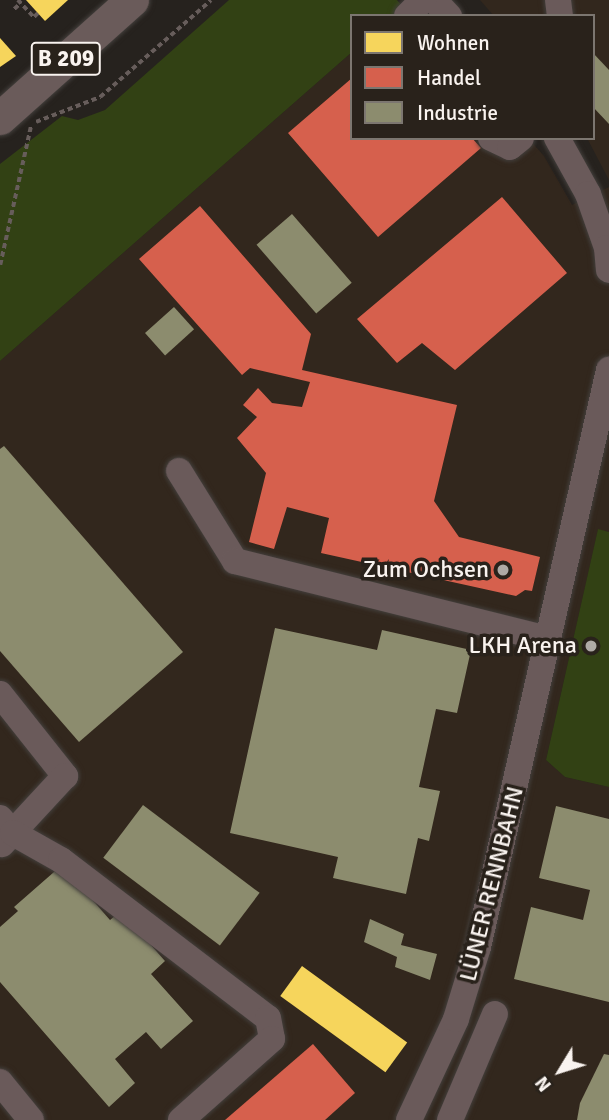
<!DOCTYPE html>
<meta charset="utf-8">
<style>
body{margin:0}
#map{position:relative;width:609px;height:1120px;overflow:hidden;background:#26221e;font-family:Signika,sans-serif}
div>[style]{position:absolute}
.built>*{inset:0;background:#32271d}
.green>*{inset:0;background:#324114}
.homes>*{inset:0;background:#f6d55c;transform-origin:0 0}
.shops>*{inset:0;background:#d6604d}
.industry>*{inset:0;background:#8c8c6e;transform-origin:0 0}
.path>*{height:3.5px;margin-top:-1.75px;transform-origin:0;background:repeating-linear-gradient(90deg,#675d5b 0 5px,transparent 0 8.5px)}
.roads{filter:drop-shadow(0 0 2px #433f3c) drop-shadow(0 0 2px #433f3c)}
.minor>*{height:26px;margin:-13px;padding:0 13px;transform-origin:13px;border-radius:13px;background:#6a5a5a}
.major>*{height:33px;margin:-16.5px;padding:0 16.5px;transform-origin:16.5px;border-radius:16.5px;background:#6a5b5a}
.dots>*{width:19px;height:19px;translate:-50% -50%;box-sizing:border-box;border:4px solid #29221b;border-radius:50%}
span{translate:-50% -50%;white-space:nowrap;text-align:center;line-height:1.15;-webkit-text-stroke:7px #29221b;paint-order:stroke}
.shield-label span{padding:2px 5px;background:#29221b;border:2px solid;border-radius:5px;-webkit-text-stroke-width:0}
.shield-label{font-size:23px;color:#f9f3ef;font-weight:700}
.poi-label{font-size:24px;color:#f9f3ef}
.right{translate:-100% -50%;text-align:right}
.street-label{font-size:24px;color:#f9f3ef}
.legend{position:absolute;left:350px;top:14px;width:245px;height:126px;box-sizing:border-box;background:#29221b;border:2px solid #7c7670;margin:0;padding:9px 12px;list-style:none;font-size:21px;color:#f9f3ef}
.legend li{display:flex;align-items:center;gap:14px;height:35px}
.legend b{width:35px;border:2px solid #7c7670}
.north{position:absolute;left:525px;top:1036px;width:70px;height:70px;-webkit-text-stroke:5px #29221b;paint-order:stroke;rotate:232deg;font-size:19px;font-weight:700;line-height:28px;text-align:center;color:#f9f3ef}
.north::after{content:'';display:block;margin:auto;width:24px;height:32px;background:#f9f3ef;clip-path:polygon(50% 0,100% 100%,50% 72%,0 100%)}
</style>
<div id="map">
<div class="built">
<i style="clip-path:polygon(480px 0,609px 0,609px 180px,587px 138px,593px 138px,593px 16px,494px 16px)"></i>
<i style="clip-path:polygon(352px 52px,352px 138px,528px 138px,544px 156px,572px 205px,609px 187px,609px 532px,598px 530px,546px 760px,565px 777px,609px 787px,609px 1120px,0 1120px,0 361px)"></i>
</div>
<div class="green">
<i style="clip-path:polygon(229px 0,397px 0,403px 7px,393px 16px,352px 16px,352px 52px,0 361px,0 164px,62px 116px,78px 120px,105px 110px)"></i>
<i style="clip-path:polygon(598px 529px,609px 532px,609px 787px,565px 777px,546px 760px)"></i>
</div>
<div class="homes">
<i style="clip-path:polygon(26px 0,68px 0,45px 21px)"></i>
<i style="clip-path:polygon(0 38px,16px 56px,0 67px)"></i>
<i style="left:302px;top:966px;width:130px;height:37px;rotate:36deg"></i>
</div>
<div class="shops">
<i style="clip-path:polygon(352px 78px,352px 138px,472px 138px,481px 148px,378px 237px,288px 133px)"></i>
<i style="clip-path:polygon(502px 197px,567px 273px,455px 370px,422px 343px,397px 363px,357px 319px)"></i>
<i style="clip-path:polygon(200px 206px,311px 334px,302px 370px,457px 405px,434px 501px,459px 537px,540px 557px,532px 591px,525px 590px,516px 596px,321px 553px,329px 518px,287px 507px,274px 549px,249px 542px,266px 473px,237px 438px,257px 417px,243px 405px,258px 388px,272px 403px,302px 407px,310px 382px,250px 368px,242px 375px,139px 259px)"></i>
<i style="clip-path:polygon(313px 1044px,355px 1093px,325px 1120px,225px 1120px)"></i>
</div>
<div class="industry">
<i style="clip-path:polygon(593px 53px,609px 70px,609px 124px,593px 107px)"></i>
<i style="left:292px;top:214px;width:91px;height:47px;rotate:49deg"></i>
<i style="left:174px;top:307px;width:30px;height:39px;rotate:48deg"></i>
<i style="clip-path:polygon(4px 446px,183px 652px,79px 742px,0 651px,0 449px)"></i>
<i style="clip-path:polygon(275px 628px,377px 650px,382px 630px,471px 650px,457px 713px,436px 709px,419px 787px,440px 791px,429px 841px,418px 838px,406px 894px,333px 878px,338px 857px,230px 833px)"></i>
<i style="left:143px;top:805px;width:146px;height:66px;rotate:37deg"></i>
<i style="clip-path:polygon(556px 806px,609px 819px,609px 1002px,514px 979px,531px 907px,583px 920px,590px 890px,539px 878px)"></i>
<i style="clip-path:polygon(62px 865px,110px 920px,121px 911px,165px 961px,151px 974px,193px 1021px,161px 1049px,146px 1032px,115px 1059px,135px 1083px,109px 1107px,0 982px,0 927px,18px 911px,14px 907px)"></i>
<i style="clip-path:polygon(370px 919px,404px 934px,401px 945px,437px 954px,430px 980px,395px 967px,397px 957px,364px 942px)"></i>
<i style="clip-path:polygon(604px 1054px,609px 1055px,609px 1120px,577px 1120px,580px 1103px)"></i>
</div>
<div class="path">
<i style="left:18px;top:0;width:23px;rotate:47deg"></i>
<i style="left:34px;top:17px;width:6px;rotate:-45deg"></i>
<i style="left:14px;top:9px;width:9px;rotate:-41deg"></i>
<i style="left:36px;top:122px;width:69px;rotate:-21.3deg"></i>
<i style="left:100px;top:97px;width:147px;rotate:-41.1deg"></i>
<i style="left:0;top:265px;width:143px;rotate:-77.5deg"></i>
</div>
<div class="roads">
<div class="minor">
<i style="left:434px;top:0;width:22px;rotate:47deg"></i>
<i style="left:558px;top:0;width:16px;rotate:83deg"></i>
<i style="left:407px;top:16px;width:23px;rotate:-45deg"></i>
<i style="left:491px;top:138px;width:21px;rotate:25deg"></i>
<i style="left:510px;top:147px;width:14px;rotate:-39deg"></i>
<i style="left:557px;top:138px;width:64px;rotate:61deg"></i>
<i style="left:588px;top:194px;width:57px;rotate:70.6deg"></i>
<i style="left:607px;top:248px;width:22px;rotate:85deg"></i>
<i style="left:179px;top:471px;width:106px;rotate:58.1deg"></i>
<i style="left:235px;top:561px;width:322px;rotate:14deg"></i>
<i style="left:0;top:694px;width:105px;rotate:51.6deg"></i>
<i style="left:65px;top:776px;width:93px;rotate:132.8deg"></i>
<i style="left:0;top:818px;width:20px;rotate:49deg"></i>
<i style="left:13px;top:833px;width:55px;rotate:29.4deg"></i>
<i style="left:61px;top:860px;width:260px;rotate:37.4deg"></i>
<i style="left:268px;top:1018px;width:21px;rotate:79deg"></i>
<i style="left:272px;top:1039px;width:122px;rotate:138.3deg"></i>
<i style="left:0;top:1082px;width:49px;rotate:50.8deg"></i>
<i style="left:409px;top:1120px;width:111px;rotate:-65deg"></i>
<i style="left:456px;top:1019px;width:75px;rotate:-73deg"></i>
<i style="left:478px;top:947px;width:592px;rotate:-77.21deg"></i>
<i style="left:450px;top:1120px;width:115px;rotate:-67deg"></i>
</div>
<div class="major">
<i style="left:0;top:118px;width:177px;rotate:-41.8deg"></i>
</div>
</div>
<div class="dots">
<i style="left:503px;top:570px;background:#afaaa6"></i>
<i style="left:591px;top:646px;background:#afaaa6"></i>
</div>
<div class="shield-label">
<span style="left:66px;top:59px">B 209</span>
</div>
<div class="poi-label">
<span class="right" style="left:489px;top:570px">Zum Ochsen</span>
<span class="right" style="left:577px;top:646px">LKH Arena</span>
</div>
<div class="street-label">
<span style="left:492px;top:884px;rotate:-76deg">LÜNER RENNBAHN</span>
</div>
<ul class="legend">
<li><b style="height:19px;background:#f6d55c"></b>Wohnen</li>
<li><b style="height:19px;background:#d6604d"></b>Handel</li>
<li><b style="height:19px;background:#8c8c6e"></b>Industrie</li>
</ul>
<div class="north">N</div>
</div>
